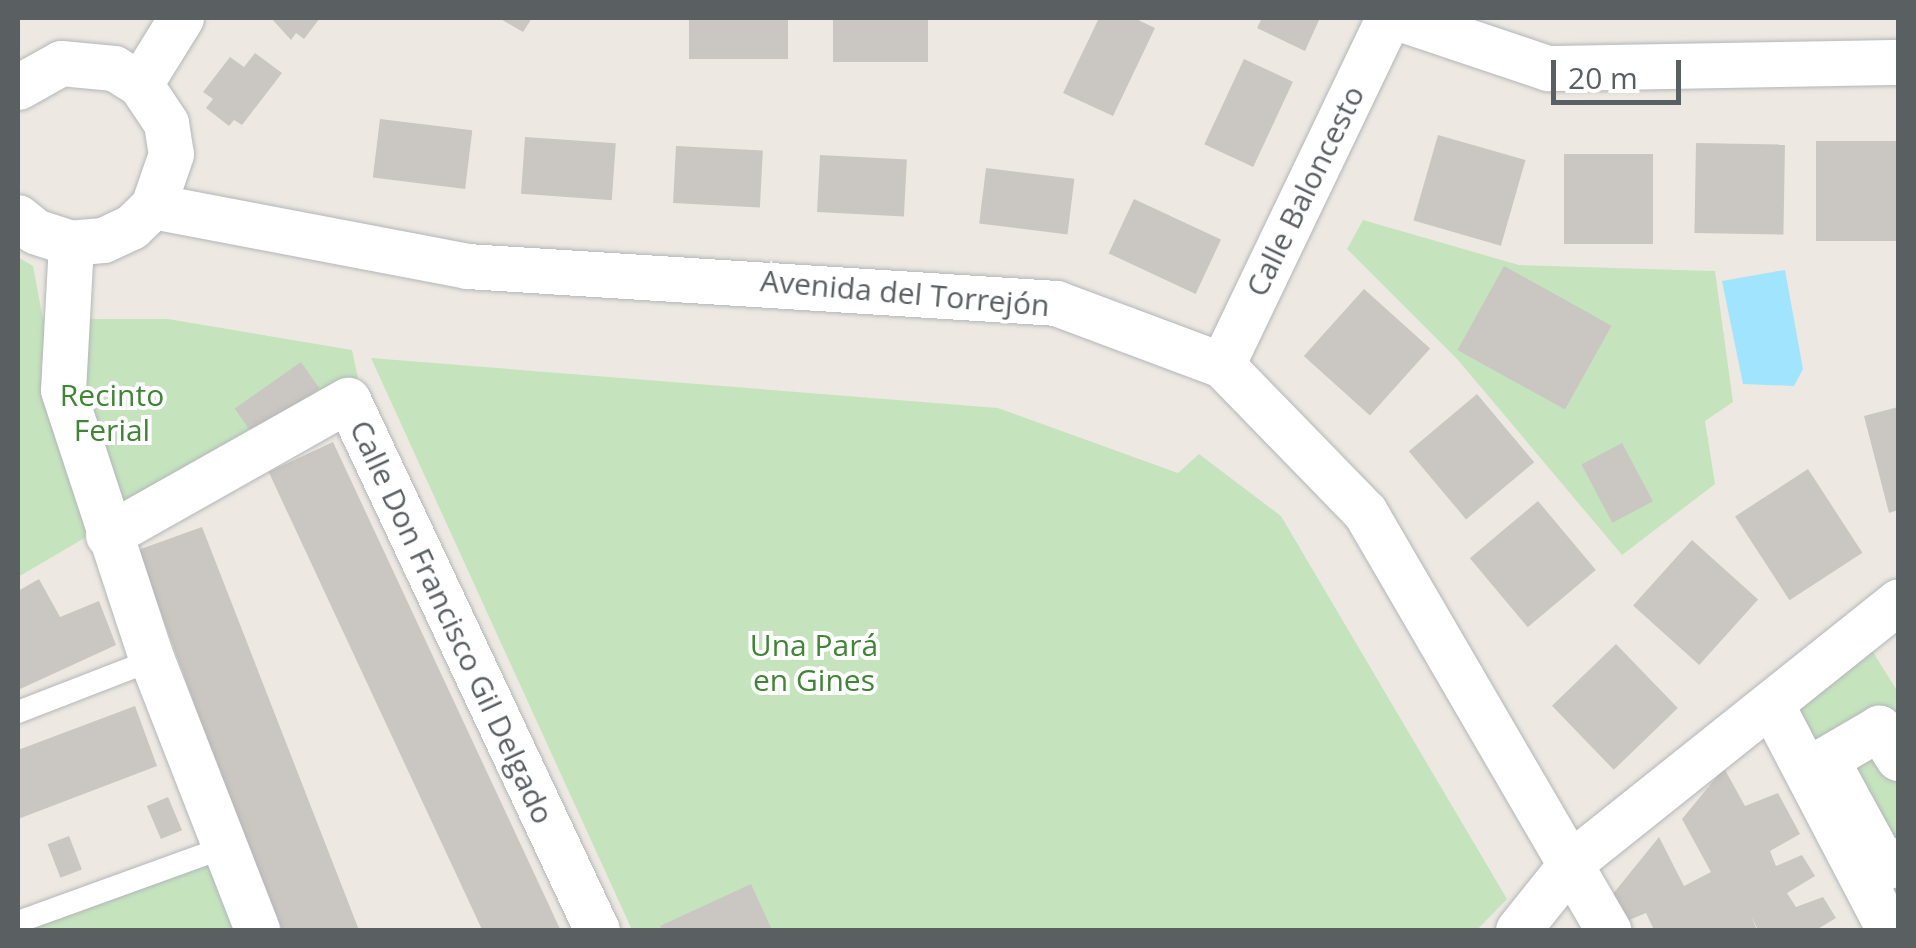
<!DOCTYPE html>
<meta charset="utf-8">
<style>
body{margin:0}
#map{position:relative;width:1916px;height:948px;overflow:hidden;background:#ede9e2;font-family:"Open Sans",sans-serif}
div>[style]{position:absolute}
.green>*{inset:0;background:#c5e4be}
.water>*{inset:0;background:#a1e4fd}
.building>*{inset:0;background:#cac6c1;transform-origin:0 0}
.roads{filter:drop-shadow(0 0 2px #b3b6b9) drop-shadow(0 0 2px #b3b6b9)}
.lane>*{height:22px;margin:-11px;padding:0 11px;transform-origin:11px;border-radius:11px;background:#fff}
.street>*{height:45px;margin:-22.5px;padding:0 22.5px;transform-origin:22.5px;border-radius:22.5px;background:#fff}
span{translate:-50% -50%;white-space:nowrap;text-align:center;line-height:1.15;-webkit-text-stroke:8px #fff;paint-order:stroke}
.street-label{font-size:30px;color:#5a5f62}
.park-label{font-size:30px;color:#408536}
.frame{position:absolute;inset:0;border:20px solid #5a5f62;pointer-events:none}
.scale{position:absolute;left:1551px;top:60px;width:130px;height:45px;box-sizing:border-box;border:5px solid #5a5f62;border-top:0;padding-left:12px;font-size:30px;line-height:35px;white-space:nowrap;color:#5a5f62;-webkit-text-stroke:8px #fff;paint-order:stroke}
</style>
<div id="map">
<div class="green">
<i style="clip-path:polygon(1363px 220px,1519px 265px,1715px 271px,1733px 402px,1705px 421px,1715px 484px,1622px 555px,1458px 360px,1347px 249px)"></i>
<i style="clip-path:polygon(18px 257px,33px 266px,43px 319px,168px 319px,352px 350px,358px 378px,18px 577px)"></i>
<i style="clip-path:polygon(371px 358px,998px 408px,1178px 473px,1199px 454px,1281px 516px,1507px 899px,1477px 930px,632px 930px)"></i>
<i style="clip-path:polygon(1861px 633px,1898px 692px,1898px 921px,1781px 696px)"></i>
<i style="clip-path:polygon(225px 847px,257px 930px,18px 930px)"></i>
</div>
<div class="water">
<i style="clip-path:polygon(1785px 270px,1803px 369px,1794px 386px,1743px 384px,1722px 281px)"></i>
</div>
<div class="building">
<i style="clip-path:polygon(271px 18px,320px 18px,304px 39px,296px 33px,291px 40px)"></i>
<i style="clip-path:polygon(499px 18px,532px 18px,523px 32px)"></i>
<i style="left:689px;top:18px;width:99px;height:41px"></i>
<i style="left:833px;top:18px;width:95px;height:44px"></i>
<i style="clip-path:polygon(1099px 18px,1134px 18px,1155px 28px,1113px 116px,1063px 93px)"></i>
<i style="clip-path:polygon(1262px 18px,1320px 18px,1305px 51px,1257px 28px)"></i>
<i style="clip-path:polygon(255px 53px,282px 73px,242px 125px,234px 120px,229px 126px,206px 108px,213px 99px,203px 92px,230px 57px,244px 67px)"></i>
<i style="left:1244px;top:59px;width:54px;height:94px;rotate:25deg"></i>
<i style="left:380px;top:119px;width:93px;height:59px;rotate:7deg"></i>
<i style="left:1438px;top:135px;width:91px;height:89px;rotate:16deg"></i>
<i style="left:525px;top:137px;width:91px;height:57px;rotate:4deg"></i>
<i style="left:1898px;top:141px;width:100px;height:82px;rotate:90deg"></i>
<i style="left:1696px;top:143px;width:89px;height:90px;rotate:1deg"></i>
<i style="left:676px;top:146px;width:87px;height:57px;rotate:3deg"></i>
<i style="left:1564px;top:154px;width:89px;height:90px"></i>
<i style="left:820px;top:155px;width:87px;height:57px;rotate:3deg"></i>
<i style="left:986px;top:168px;width:89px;height:56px;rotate:7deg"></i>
<i style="left:1134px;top:199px;width:96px;height:60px;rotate:25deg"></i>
<i style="left:1504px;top:266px;width:123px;height:96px;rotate:29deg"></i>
<i style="left:1364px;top:289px;width:89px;height:90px;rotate:42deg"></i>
<i style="left:301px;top:362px;width:32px;height:81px;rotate:55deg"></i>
<i style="left:1477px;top:394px;width:89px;height:89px;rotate:50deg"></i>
<i style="clip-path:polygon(1898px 407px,1898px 510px,1889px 513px,1864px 416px)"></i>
<i style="left:333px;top:442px;width:537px;height:71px;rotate:65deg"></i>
<i style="left:1622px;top:443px;width:66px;height:46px;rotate:62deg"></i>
<i style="left:1808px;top:469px;width:100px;height:87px;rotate:57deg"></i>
<i style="left:1538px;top:501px;width:90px;height:89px;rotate:50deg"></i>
<i style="clip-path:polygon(202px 527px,359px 930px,277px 930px,138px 550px)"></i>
<i style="left:1692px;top:540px;width:89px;height:88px;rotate:42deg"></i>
<i style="clip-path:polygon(39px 579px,60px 617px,99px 601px,116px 645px,18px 690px,18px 591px)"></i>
<i style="left:1616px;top:644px;width:89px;height:89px;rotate:46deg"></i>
<i style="clip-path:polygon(135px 706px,157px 766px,18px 819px,18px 750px)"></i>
<i style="clip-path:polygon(1724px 768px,1745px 806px,1778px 793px,1800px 834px,1770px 851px,1776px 866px,1802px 855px,1815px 876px,1787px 893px,1796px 907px,1823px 897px,1836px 918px,1816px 930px,1758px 930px,1751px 916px,1757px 930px,1654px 930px,1646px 913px,1617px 925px,1608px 900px,1659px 837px,1684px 886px,1711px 872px,1682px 819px)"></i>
<i style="left:168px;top:797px;width:36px;height:23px;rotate:67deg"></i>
<i style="left:69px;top:836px;width:36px;height:23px;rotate:69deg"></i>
<i style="clip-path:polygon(751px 884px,772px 930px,662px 930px,660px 926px)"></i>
</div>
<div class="roads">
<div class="lane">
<i style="left:18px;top:712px;width:144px;rotate:-21.2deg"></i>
<i style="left:18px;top:922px;width:220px;rotate:-19.9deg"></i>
</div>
<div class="street">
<i style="left:1399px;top:18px;width:157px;rotate:18.6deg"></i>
<i style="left:1548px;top:68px;width:350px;rotate:-1deg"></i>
<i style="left:140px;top:84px;width:78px;rotate:-58.2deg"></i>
<i style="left:18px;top:87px;width:49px;rotate:-29.2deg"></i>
<i style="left:61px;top:63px;width:53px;rotate:5.4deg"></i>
<i style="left:114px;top:68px;width:31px;rotate:32deg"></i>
<i style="left:140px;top:84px;width:47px;rotate:56.3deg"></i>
<i style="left:166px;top:123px;width:31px;rotate:81deg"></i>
<i style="left:171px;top:154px;width:55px;rotate:109.1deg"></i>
<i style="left:153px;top:206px;width:30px;rotate:136deg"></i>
<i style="left:131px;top:227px;width:31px;rotate:155deg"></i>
<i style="left:103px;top:240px;width:32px;rotate:175deg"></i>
<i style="left:71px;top:243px;width:38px;rotate:-162deg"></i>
<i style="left:35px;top:231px;width:22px;rotate:-141deg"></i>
<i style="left:153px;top:206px;width:320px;rotate:10.8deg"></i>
<i style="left:467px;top:266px;width:590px;rotate:3.59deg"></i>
<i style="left:1056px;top:303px;width:177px;rotate:20.5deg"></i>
<i style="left:1222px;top:365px;width:205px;rotate:45.8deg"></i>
<i style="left:1365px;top:512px;width:484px;rotate:59.8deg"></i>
<i style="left:71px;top:243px;width:147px;rotate:93.1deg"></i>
<i style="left:63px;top:390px;width:284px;rotate:71.8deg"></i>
<i style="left:152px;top:660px;width:290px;rotate:68.7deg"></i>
<i style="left:1222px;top:365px;width:385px;rotate:-64.4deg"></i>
<i style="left:108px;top:535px;width:275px;rotate:-29.4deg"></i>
<i style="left:348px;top:400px;width:586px;rotate:64.84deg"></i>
<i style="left:1771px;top:704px;width:255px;rotate:62.4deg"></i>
<i style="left:1898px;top:758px;width:36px;rotate:-122deg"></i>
<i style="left:1879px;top:728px;width:61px;rotate:149.7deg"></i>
<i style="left:1826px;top:759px;width:123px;rotate:61.4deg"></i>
<i style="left:1885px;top:867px;width:15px;rotate:-28deg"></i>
<i style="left:1518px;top:930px;width:88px;rotate:-51.4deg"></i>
<i style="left:1573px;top:861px;width:416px;rotate:-38.6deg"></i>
</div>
</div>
<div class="street-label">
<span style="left:1305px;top:191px;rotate:-64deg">Calle Baloncesto</span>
<span style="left:905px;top:293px;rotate:5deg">Avenida del Torrejón</span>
<span style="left:452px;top:622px;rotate:65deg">Calle Don Francisco Gil Delgado</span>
</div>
<div class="park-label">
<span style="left:112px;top:412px">Recinto<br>Ferial</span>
<span style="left:814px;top:662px">Una Pará<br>en Gines</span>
</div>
<div class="frame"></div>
<div class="scale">20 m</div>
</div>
